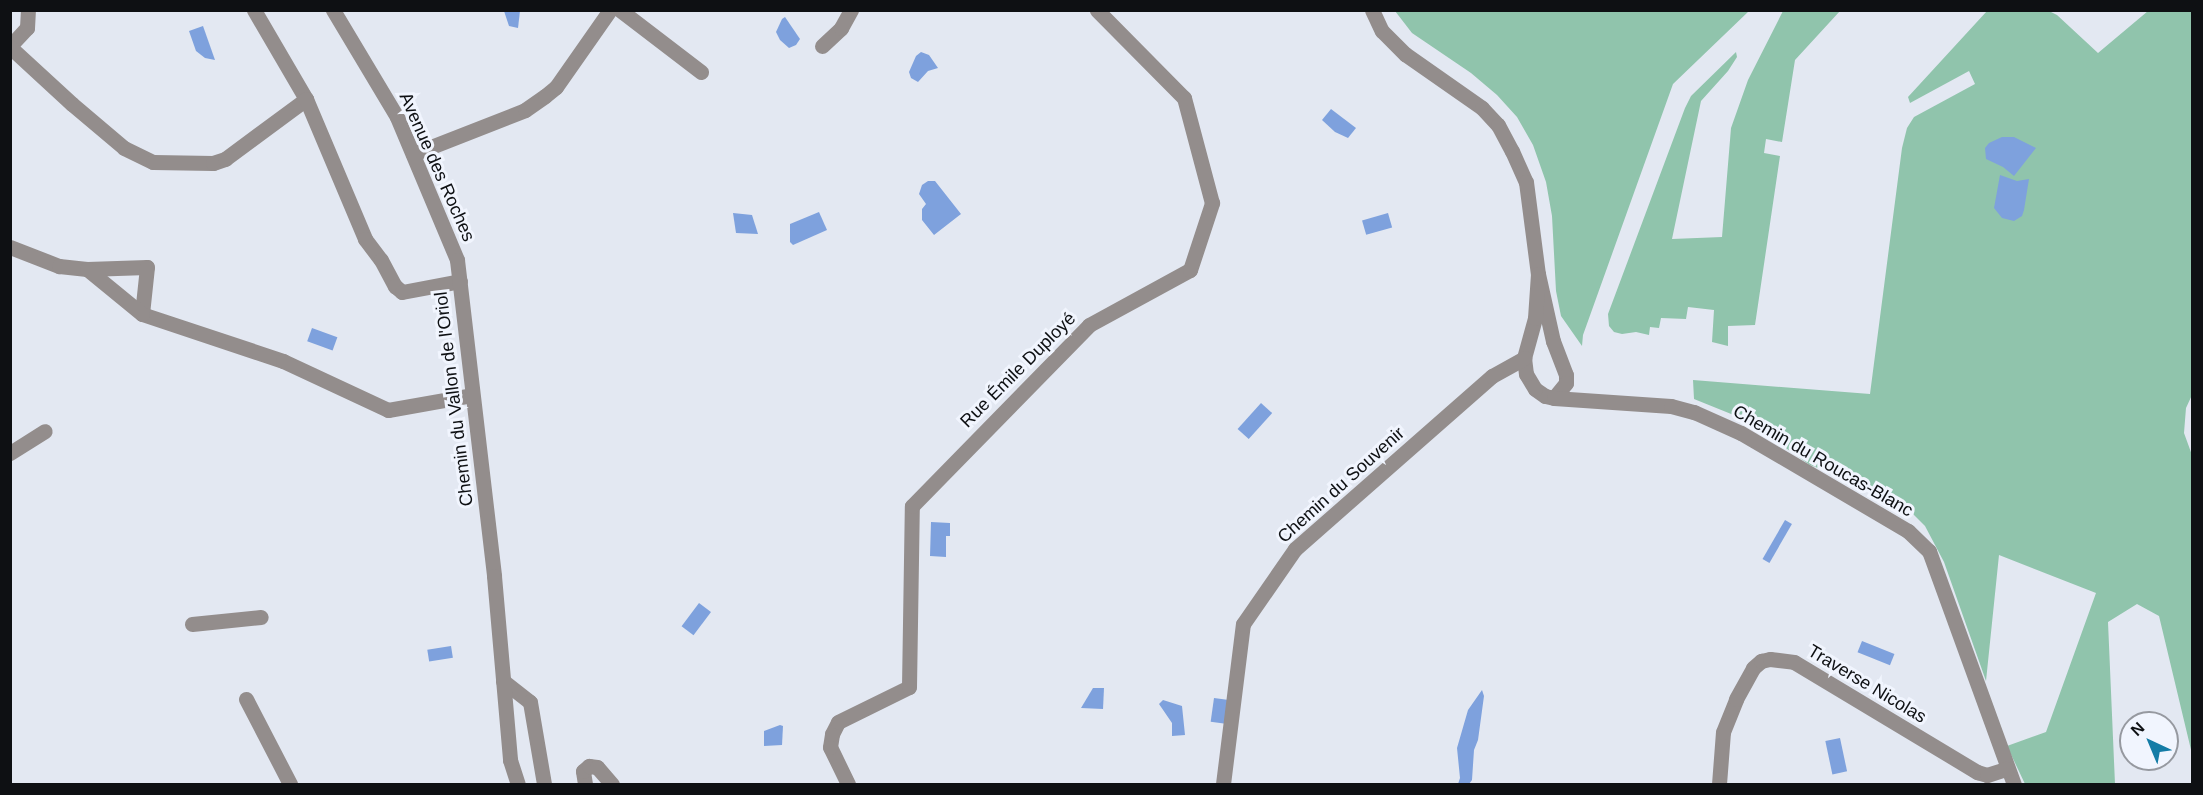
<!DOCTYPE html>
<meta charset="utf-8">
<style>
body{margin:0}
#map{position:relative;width:2203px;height:795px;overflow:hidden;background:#e3e8f2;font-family:Arial,sans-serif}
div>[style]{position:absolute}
.green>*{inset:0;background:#90c4ac}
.water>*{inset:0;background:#7ea1dd;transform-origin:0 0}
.minor>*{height:15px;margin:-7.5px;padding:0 7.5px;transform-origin:7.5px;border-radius:7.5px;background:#938d8c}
.tertiary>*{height:15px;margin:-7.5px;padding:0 7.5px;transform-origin:7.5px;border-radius:7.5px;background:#938d8c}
span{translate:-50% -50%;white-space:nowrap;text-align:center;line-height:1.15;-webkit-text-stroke:6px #f1f5fe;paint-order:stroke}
.street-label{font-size:18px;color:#0e1013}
.frame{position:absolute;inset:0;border:12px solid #0e1013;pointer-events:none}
.north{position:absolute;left:2119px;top:711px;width:60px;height:60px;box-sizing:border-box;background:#f1f5fe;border:2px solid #9699a0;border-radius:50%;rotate:316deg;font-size:16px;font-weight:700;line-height:24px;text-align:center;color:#0e1013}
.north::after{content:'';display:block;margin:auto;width:21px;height:27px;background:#147ca6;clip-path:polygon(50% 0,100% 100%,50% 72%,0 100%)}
</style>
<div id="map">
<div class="green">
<i style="clip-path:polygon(1395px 11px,1749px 11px,1673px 84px,1583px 335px,1582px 346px,1561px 316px,1556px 291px,1552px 216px,1546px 182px,1533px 145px,1517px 117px,1497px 95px,1471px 73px,1412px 33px)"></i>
<i style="clip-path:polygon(1783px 11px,1840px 11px,1795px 60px,1782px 142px,1766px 139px,1764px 153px,1780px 156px,1755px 325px,1728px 326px,1728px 346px,1712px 342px,1714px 310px,1688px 307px,1686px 319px,1661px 318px,1659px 328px,1650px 327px,1649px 335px,1636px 332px,1622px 334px,1614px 332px,1609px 326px,1608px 314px,1685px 108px,1691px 96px,1736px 52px,1737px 57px,1728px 71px,1701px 101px,1672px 239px,1722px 237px,1731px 128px,1748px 80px)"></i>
<i style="clip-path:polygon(1987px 11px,2049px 11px,2057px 15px,2098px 53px,2148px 11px,2192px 11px,2192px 395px,2186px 408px,2184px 433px,2192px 455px,2192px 754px,2159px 616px,2137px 604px,2108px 622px,2115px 784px,2025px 784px,2007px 746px,2046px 732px,2096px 593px,1999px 555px,1986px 681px,1944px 562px,1925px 526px,1896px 497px,1810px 465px,1746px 420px,1694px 399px,1693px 380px,1870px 394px,1902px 148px,1907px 128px,1914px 117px,1975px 84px,1969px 71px,1910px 103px,1908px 97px)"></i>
</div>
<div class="water">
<i style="clip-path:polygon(504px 11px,520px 11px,518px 28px,509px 26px)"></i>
<i style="clip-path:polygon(785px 17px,800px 39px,796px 45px,789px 48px,780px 40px,776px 32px,782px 19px)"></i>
<i style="clip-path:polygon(203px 26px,215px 60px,205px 58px,196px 51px,189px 31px)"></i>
<i style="clip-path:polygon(921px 52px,929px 55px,938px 68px,928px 71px,918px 82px,911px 78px,909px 72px,916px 56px)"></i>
<i style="clip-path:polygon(1331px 109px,1356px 128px,1348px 138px,1335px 132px,1322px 120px)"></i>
<i style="clip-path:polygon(2002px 137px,2014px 137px,2036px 148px,2014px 176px,2003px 167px,1986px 159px,1985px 148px,1989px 143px)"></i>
<i style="clip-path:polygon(2000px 175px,2017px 181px,2029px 179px,2024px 210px,2022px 216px,2014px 221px,2002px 218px,1994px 208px)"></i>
<i style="clip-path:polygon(928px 181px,935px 181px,961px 214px,934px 235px,922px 220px,922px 209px,926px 204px,919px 194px,922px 185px)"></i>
<i style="clip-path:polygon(819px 212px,827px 230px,793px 245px,790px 242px,790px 224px)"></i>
<i style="clip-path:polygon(733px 213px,752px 215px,758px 234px,736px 233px)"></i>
<i style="left:1388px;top:213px;width:15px;height:27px;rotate:74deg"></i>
<i style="left:312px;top:328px;width:27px;height:14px;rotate:20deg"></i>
<i style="left:1261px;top:403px;width:15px;height:35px;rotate:42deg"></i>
<i style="left:1785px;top:520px;width:8px;height:45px;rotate:30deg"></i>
<i style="clip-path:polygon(931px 522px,950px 523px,950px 536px,946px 536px,946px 557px,930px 556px)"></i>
<i style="left:699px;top:603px;width:15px;height:29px;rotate:37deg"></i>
<i style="left:1862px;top:641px;width:35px;height:12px;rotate:22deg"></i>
<i style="left:451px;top:646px;width:12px;height:24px;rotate:81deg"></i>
<i style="clip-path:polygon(1093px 688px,1104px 688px,1103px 709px,1081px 708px)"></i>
<i style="clip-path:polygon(1482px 690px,1484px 696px,1478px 740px,1474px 750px,1472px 780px,1469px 784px,1458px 784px,1460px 778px,1457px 748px,1468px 710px)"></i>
<i style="left:1214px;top:698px;width:15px;height:24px;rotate:8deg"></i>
<i style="clip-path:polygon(1163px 700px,1182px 706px,1185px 735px,1172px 736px,1172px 723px,1159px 704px)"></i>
<i style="clip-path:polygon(780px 725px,783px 726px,782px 745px,764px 746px,764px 731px)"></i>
<i style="left:1840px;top:738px;width:34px;height:15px;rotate:78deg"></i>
</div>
<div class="minor">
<i style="left:254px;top:10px;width:103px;rotate:59.7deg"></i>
<i style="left:620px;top:10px;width:102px;rotate:37.4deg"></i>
<i style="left:1372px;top:10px;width:23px;rotate:65deg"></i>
<i style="left:1382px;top:31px;width:33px;rotate:45deg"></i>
<i style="left:1405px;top:54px;width:94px;rotate:35deg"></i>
<i style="left:1482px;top:108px;width:23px;rotate:47deg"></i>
<i style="left:1498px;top:125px;width:30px;rotate:62deg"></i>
<i style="left:1512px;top:151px;width:34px;rotate:66deg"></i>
<i style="left:1526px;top:182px;width:93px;rotate:82.6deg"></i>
<i style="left:1538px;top:274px;width:69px;rotate:77.4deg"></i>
<i style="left:1553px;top:341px;width:36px;rotate:69deg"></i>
<i style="left:1566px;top:375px;width:8px;rotate:90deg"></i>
<i style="left:1566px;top:383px;width:19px;rotate:129deg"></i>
<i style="left:1554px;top:398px;width:9px;rotate:-167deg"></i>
<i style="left:1545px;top:396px;width:12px;rotate:-145deg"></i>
<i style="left:1535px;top:389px;width:17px;rotate:-121deg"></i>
<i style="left:1526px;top:374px;width:16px;rotate:-97deg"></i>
<i style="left:1524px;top:358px;width:41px;rotate:-74.6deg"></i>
<i style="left:1535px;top:318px;width:44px;rotate:-86.1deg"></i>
<i style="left:10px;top:46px;width:25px;rotate:-47deg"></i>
<i style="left:27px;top:28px;width:18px;rotate:-87deg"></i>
<i style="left:822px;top:46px;width:26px;rotate:-43deg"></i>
<i style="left:841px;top:28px;width:21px;rotate:-61deg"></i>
<i style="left:10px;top:47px;width:84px;rotate:42.6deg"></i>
<i style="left:72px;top:104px;width:68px;rotate:40.2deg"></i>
<i style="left:124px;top:148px;width:32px;rotate:26deg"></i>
<i style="left:153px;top:162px;width:60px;rotate:1deg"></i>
<i style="left:213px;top:163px;width:13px;rotate:-18deg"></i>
<i style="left:225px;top:159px;width:101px;rotate:-36.5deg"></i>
<i style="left:306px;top:99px;width:152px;rotate:67.1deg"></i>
<i style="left:365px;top:239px;width:26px;rotate:53deg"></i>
<i style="left:381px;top:260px;width:30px;rotate:62deg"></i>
<i style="left:395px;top:286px;width:9px;rotate:41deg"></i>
<i style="left:402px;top:292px;width:59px;rotate:-10.7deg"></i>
<i style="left:413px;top:154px;width:120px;rotate:-21.4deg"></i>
<i style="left:525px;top:110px;width:24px;rotate:-35deg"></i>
<i style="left:545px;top:96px;width:14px;rotate:-39deg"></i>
<i style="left:556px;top:87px;width:94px;rotate:-55deg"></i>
<i style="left:10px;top:247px;width:53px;rotate:21.2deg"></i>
<i style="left:59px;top:266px;width:28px;rotate:6deg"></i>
<i style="left:87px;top:269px;width:60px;rotate:-1.9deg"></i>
<i style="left:147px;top:267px;width:47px;rotate:96.1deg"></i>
<i style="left:142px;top:314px;width:149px;rotate:18.4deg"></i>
<i style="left:283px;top:361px;width:116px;rotate:25deg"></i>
<i style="left:388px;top:410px;width:85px;rotate:-10.1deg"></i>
<i style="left:87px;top:269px;width:71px;rotate:39.3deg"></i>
<i style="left:1554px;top:398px;width:117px;rotate:3.9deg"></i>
<i style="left:1671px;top:406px;width:24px;rotate:15deg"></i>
<i style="left:1694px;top:412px;width:51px;rotate:24.1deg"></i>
<i style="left:1741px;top:433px;width:194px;rotate:30.4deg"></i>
<i style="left:1908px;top:531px;width:29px;rotate:44deg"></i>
<i style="left:1929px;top:551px;width:248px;rotate:70deg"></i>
<i style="left:10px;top:453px;width:41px;rotate:-32.2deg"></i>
<i style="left:192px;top:624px;width:69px;rotate:-5.8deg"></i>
<i style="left:503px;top:681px;width:34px;rotate:38deg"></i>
<i style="left:530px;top:702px;width:83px;rotate:80.3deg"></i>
<i style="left:246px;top:699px;width:96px;rotate:62.6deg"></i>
<i style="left:585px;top:784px;width:13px;rotate:-99deg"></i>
<i style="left:583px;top:771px;width:8px;rotate:-40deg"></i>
<i style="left:589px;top:766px;width:8px;rotate:7deg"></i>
<i style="left:597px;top:767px;width:23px;rotate:49deg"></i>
<i style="left:848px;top:784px;width:41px;rotate:-115.9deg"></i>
<i style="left:830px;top:747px;width:13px;rotate:-81deg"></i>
<i style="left:832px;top:734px;width:13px;rotate:-63deg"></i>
<i style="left:838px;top:722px;width:79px;rotate:-26.2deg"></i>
<i style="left:909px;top:687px;width:181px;rotate:-89.1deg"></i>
<i style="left:912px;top:506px;width:253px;rotate:-45.6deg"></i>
<i style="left:1089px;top:325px;width:115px;rotate:-28.6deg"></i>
<i style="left:1190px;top:270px;width:71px;rotate:-71.8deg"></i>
<i style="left:1212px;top:203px;width:109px;rotate:-104.9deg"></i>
<i style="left:1184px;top:98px;width:124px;rotate:-134.7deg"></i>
<i style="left:1223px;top:784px;width:161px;rotate:-82.9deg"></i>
<i style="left:1243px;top:624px;width:91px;rotate:-55.3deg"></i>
<i style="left:1295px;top:549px;width:262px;rotate:-41.3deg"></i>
<i style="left:1492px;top:376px;width:37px;rotate:-29deg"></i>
<i style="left:1719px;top:784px;width:52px;rotate:-85.6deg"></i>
<i style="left:1723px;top:732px;width:35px;rotate:-68deg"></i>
<i style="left:1736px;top:699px;width:35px;rotate:-61deg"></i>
<i style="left:1753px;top:668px;width:11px;rotate:-41deg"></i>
<i style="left:1761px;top:661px;width:9px;rotate:-13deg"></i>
<i style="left:1770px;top:659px;width:24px;rotate:7deg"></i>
<i style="left:1794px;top:662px;width:214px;rotate:31deg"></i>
<i style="left:1977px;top:772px;width:10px;rotate:17deg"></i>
<i style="left:1987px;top:775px;width:20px;rotate:-18deg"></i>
</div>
<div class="tertiary">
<i style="left:333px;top:10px;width:125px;rotate:59.1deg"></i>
<i style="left:397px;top:117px;width:155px;rotate:67.2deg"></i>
<i style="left:457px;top:260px;width:318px;rotate:83.3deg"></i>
<i style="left:494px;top:576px;width:185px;rotate:85deg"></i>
<i style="left:510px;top:760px;width:25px;rotate:72deg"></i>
</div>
<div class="street-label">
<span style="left:437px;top:167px;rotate:66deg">Avenue des Roches</span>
<span style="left:1018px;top:370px;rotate:-45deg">Rue Émile Duployé</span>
<span style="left:454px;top:399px;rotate:-97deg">Chemin du Vallon de l'Oriol</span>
<span style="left:1823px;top:461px;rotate:30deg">Chemin du Roucas-Blanc</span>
<span style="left:1341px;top:485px;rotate:-42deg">Chemin du Souvenir</span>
<span style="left:1867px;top:684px;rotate:31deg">Traverse Nicolas</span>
</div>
<div class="frame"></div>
<div class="north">N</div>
</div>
